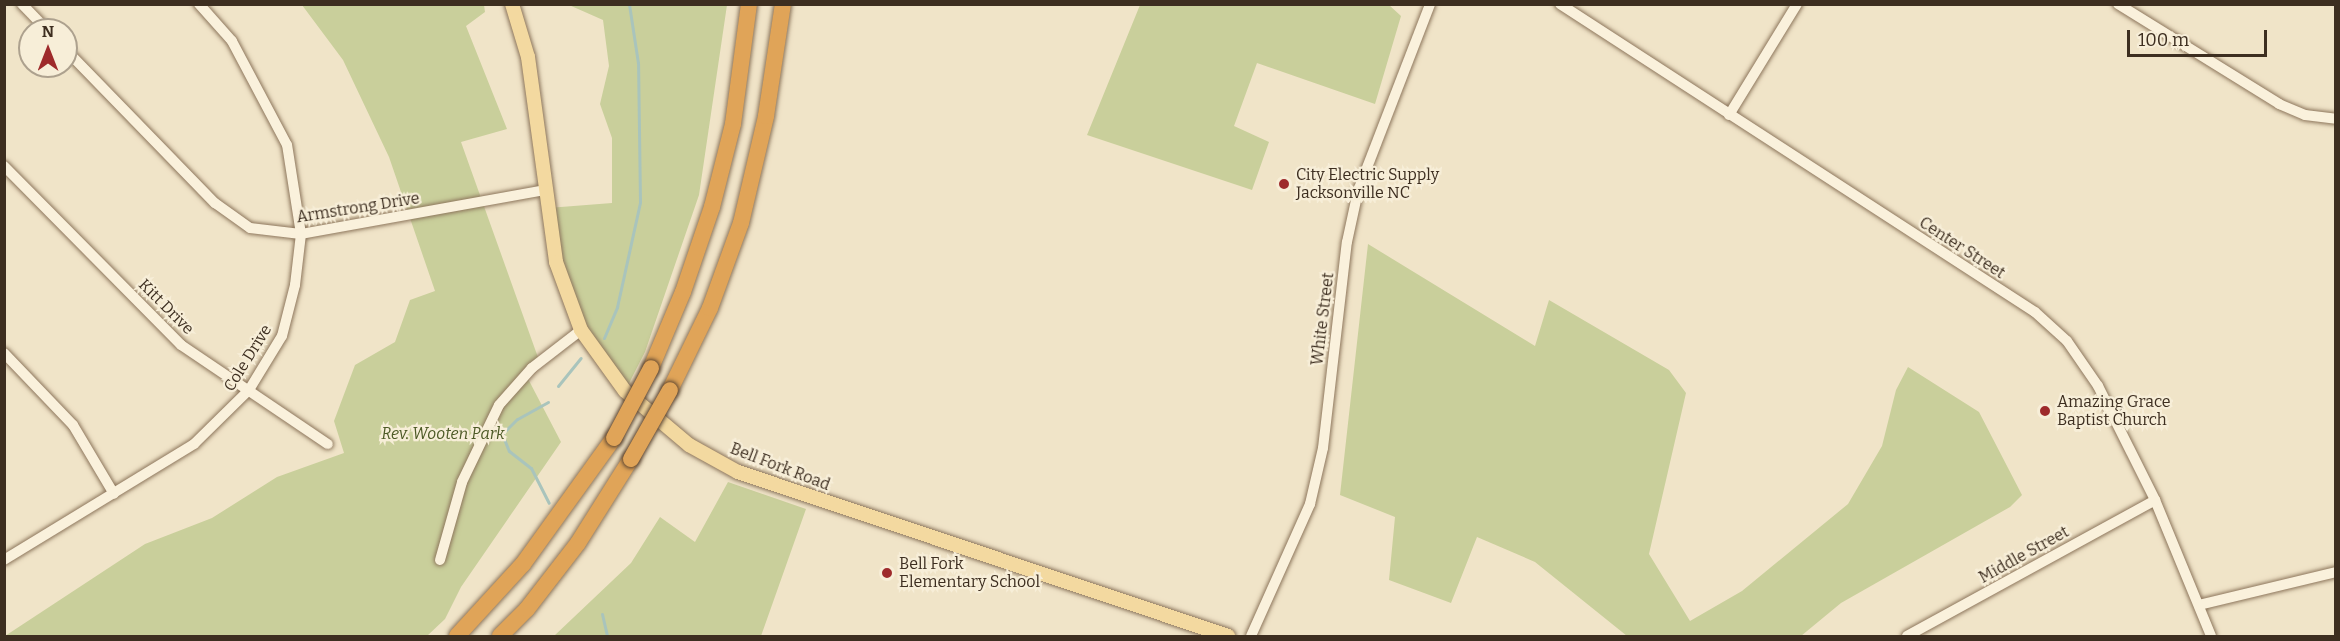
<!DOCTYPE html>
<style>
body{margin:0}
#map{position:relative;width:2340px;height:641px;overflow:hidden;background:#f0e4c8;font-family:Bitter,serif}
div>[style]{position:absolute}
.green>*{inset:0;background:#c9cf9b}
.stream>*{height:3px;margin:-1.5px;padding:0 1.5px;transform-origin:1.5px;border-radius:1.5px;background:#a9c4bc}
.roads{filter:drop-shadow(0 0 2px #8d765c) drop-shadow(0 0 2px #8d765c)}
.minor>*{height:10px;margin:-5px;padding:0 5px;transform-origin:5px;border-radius:5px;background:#faf1dc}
.major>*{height:14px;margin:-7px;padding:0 7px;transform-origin:7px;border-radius:7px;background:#f3d9a0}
.highway>*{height:16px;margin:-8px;padding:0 8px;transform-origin:8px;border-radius:8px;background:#e0a458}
.bridges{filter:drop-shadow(0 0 2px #5b4430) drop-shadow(0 0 2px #5b4430)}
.highway-bridge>*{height:16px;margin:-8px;padding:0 8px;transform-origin:8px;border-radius:8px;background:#e0a458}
.dots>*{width:16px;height:16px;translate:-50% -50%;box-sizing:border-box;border:3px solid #f7eed8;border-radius:50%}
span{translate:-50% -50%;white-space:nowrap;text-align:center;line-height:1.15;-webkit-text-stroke:4.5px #f7eed8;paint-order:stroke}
.poi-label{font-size:16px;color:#3d2e20}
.left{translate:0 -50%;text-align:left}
.street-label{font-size:16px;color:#3d2e20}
.park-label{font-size:16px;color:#4d5a26;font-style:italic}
.frame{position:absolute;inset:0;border:6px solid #3d2e20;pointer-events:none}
.north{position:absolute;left:18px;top:18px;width:60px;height:60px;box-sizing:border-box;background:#f7eed8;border:2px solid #ada18e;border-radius:50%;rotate:0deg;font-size:16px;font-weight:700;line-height:24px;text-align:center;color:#3d2e20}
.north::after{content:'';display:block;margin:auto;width:21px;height:27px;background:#9e2a2b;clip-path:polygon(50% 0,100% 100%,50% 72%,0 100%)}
.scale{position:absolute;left:2127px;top:30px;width:140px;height:27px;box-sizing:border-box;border:3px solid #3d2e20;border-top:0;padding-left:8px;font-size:18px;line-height:21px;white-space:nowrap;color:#3d2e20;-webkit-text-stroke:4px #f7eed8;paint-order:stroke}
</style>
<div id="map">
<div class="green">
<i style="clip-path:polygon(302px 5px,484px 5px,485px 12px,466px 26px,507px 129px,461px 142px,540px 363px,525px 373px,561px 442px,461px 587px,445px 619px,427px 636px,5px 636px,145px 544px,212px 518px,277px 477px,344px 453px,334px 421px,355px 365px,395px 342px,410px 300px,435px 291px,389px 157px,343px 60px)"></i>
<i style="clip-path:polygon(569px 5px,727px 5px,699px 195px,645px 352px,625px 391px,581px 330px,548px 208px,612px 203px,612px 138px,600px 104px,609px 66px,603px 20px)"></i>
<i style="clip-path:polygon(1389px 5px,1401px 16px,1375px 104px,1257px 63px,1234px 126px,1269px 142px,1252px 190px,1087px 135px,1140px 5px)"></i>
<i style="clip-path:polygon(1368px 244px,1535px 346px,1549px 300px,1669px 370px,1686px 393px,1649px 554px,1690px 621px,1742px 591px,1848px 504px,1882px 446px,1896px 390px,1908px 367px,1979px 412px,2022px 495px,2010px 507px,1841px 603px,1801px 636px,1627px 636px,1535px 562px,1477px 537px,1451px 603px,1389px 580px,1395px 517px,1340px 495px)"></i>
<i style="clip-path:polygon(728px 482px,806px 509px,761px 636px,554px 636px,631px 563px,660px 517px,695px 542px)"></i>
</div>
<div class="stream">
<i style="left:604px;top:338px;width:34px;rotate:-67deg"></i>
<i style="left:617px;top:307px;width:107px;rotate:-77.6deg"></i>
<i style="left:640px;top:202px;width:139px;rotate:-90.8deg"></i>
<i style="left:638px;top:63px;width:60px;rotate:-98.7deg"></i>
<i style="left:558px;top:386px;width:36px;rotate:-51deg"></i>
<i style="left:548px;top:402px;width:35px;rotate:151deg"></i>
<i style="left:517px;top:419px;width:21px;rotate:135deg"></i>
<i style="left:502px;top:434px;width:18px;rotate:68deg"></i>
<i style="left:509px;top:451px;width:28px;rotate:38deg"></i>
<i style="left:531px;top:468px;width:39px;rotate:63deg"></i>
<i style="left:602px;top:614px;width:23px;rotate:77deg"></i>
</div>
<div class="roads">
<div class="minor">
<i style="left:22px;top:4px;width:36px;rotate:46deg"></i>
<i style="left:1560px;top:4px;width:566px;rotate:32.96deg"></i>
<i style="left:2035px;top:312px;width:43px;rotate:42.2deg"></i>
<i style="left:2067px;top:341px;width:55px;rotate:55.4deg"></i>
<i style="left:2098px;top:386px;width:127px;rotate:63.4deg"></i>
<i style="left:2155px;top:500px;width:147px;rotate:67.6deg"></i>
<i style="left:2118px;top:4px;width:190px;rotate:31.8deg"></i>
<i style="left:2279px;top:104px;width:28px;rotate:23deg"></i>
<i style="left:2305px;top:115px;width:31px;rotate:7deg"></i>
<i style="left:66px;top:50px;width:214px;rotate:45.8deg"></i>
<i style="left:215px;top:203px;width:43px;rotate:35.5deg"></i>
<i style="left:250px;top:228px;width:51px;rotate:6.7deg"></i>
<i style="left:301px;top:234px;width:248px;rotate:-10.2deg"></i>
<i style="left:1729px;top:115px;width:130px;rotate:-58.5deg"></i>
<i style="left:4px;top:166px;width:252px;rotate:45.3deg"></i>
<i style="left:181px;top:345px;width:177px;rotate:34deg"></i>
<i style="left:4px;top:353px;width:100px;rotate:46.2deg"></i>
<i style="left:73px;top:425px;width:80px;rotate:59.3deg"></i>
<i style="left:4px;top:560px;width:223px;rotate:-31.4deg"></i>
<i style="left:194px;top:444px;width:77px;rotate:-44.5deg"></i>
<i style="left:249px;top:390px;width:63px;rotate:-58.6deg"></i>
<i style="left:282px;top:336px;width:53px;rotate:-75.7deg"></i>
<i style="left:295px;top:285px;width:51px;rotate:-83.3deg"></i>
<i style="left:301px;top:234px;width:90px;rotate:-98.9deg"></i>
<i style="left:287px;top:145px;width:118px;rotate:-117.9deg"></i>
<i style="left:232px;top:41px;width:50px;rotate:-131.7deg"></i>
<i style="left:440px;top:560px;width:81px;rotate:-74.2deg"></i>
<i style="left:462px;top:482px;width:85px;rotate:-64.3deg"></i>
<i style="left:499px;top:405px;width:50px;rotate:-48.3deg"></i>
<i style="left:532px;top:368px;width:62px;rotate:-37.8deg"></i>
<i style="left:2199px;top:605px;width:141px;rotate:-13.5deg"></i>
<i style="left:1251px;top:636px;width:145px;rotate:-65.9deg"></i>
<i style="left:1310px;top:504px;width:57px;rotate:-76.9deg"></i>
<i style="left:1323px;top:448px;width:207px;rotate:-83.4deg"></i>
<i style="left:1347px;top:242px;width:52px;rotate:-77.8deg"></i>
<i style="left:1358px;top:191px;width:200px;rotate:-68.9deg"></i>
<i style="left:1907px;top:636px;width:283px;rotate:-28.7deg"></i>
</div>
<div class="major">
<i style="left:512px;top:4px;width:55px;rotate:73.2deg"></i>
<i style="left:528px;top:57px;width:207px;rotate:82.2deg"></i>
<i style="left:556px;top:262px;width:72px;rotate:69.8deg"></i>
<i style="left:581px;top:330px;width:75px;rotate:54.2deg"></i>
<i style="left:625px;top:391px;width:84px;rotate:40.2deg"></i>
<i style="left:689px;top:445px;width:56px;rotate:28.9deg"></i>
<i style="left:738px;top:472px;width:517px;rotate:18.51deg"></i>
</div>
<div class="highway">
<i style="left:651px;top:368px;width:82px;rotate:-67.2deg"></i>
<i style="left:683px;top:292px;width:90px;rotate:-71.2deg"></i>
<i style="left:712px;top:207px;width:86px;rotate:-75.8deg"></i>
<i style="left:733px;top:124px;width:121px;rotate:-82.4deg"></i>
<i style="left:670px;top:390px;width:91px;rotate:-64deg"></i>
<i style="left:710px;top:308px;width:90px;rotate:-70deg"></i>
<i style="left:741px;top:223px;width:110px;rotate:-76.8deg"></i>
<i style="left:766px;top:116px;width:113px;rotate:-81.4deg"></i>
<i style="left:457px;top:636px;width:98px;rotate:-47.5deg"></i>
<i style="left:523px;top:564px;width:155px;rotate:-54.2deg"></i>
<i style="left:500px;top:636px;width:38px;rotate:-45deg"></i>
<i style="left:527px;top:609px;width:83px;rotate:-52.3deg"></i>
<i style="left:578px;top:543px;width:99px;rotate:-57.8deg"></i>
</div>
</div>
<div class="bridges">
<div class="highway-bridge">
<i style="left:614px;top:438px;width:79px;rotate:-62.1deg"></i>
<i style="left:631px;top:459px;width:79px;rotate:-60.5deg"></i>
</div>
</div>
<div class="dots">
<i style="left:1284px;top:184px;background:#9e2a2b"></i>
<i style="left:2045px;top:411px;background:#9e2a2b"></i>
<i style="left:887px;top:573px;background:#9e2a2b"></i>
</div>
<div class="poi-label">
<span class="left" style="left:1296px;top:184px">City Electric Supply<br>Jacksonville NC</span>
<span class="left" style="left:2057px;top:411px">Amazing Grace<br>Baptist Church</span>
<span class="left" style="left:899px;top:573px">Bell Fork<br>Elementary School</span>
</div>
<div class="street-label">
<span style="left:358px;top:208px;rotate:-9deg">Armstrong Drive</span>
<span style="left:1962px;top:248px;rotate:33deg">Center Street</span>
<span style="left:166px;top:307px;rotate:45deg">Kitt Drive</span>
<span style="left:1323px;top:319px;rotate:-83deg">White Street</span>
<span style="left:248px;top:358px;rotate:-58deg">Cole Drive</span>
<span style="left:780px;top:467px;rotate:21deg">Bell Fork Road</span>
<span style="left:2024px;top:555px;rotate:-29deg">Middle Street</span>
</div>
<div class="park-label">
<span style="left:443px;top:434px">Rev. Wooten Park</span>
</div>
<div class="frame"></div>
<div class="north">N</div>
<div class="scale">100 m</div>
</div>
